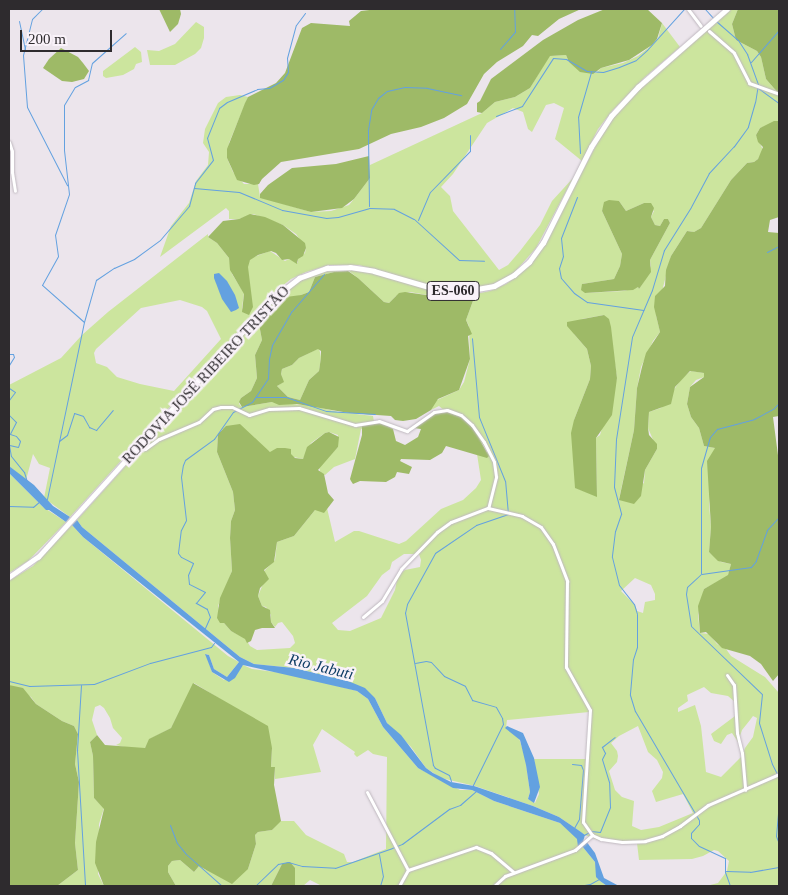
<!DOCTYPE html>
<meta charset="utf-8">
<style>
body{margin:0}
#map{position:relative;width:788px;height:895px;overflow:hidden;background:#ece5ec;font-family:"Times New Roman",serif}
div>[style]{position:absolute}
.green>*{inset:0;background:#cce59e}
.forest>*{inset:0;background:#9eba67}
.water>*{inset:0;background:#63a1e0}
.stream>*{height:1px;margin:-0.5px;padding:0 0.5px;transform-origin:0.5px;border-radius:0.5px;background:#63a1e0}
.roads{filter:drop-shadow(0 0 1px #bfb8bf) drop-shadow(0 0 1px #bfb8bf)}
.minor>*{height:3px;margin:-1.5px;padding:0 1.5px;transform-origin:1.5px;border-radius:1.5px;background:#fff}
.major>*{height:4.5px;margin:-2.25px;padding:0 2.25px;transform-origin:2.25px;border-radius:2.25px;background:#fff}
span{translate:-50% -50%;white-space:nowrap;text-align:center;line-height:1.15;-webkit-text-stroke:5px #f9f2f9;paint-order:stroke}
.shield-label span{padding:1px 4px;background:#f9f2f9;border:1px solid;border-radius:4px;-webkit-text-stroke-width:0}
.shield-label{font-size:14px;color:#2e2b2e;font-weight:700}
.street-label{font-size:15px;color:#2e2b2e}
.water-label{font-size:16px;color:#0f3d65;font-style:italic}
.frame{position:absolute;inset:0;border:10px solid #2e2b2e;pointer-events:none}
.scale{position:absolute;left:20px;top:30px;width:92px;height:22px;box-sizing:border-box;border:2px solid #2e2b2e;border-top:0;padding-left:6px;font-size:15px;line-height:18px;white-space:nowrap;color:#2e2b2e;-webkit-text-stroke:4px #f9f2f9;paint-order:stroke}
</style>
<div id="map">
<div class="green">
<i style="clip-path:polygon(evenodd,730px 9px,738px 9px,732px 24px,736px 40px,757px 51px,761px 57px,766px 79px,779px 94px,779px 121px,760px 128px,756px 135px,763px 150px,758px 159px,754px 162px,747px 163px,731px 180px,701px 228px,694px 232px,687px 231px,671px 256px,656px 315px,660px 332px,653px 341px,641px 367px,637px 388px,634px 430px,619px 499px,644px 483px,645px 470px,657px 449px,648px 428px,649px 412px,661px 408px,682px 378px,691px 371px,704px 373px,704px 377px,696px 380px,690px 387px,687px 404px,691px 417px,699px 428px,704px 446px,715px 448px,709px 504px,711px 527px,709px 552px,721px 562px,731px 564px,728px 576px,704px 589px,698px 615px,700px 633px,709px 634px,717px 644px,726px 649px,731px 656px,765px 677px,779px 693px,779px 886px,706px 886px,718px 883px,727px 871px,729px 861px,718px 851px,714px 850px,703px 856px,692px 859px,639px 860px,637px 843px,598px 840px,585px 835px,559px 817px,533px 806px,475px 786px,441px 778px,426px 768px,411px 747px,387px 723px,375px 698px,327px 676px,294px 668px,254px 664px,240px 657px,82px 527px,77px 520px,277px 298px,300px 281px,321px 272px,351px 270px,370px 272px,444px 293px,433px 296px,410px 292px,396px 296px,389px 303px,384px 302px,358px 278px,349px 271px,334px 272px,315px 277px,309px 292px,277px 304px,259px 324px,262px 340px,255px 355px,257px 378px,251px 391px,241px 398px,239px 404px,242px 407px,272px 402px,312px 406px,339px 412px,373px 416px,374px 422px,361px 429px,355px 459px,334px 467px,325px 475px,321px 474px,319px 467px,338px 447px,338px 435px,329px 432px,325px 433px,311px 443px,303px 459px,270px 452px,222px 429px,218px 434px,217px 452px,233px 492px,235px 510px,231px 521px,230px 538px,232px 571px,218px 606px,219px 611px,224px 623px,231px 631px,245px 638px,250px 646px,257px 650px,290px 648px,295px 643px,293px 636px,282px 622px,278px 623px,275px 627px,271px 622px,271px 615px,266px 607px,262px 606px,258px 596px,263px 584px,265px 570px,275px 560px,277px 542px,294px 536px,315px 510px,327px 508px,335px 542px,354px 531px,359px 531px,399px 544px,406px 541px,441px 509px,463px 500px,476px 488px,481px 480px,477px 454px,487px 457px,487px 450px,481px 442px,439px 406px,431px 410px,435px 401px,459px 390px,464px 382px,470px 359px,469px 326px,466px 320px,474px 298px,471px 295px,490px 291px,506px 284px,516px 277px,529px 264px,543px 245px,608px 123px,640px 88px,730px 9px,619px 201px,626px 211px,644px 203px,654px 211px,651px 217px,655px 225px,660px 226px,664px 219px,668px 219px,670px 223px,650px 260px,651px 266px,647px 276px,639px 289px,638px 287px,624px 291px,585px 293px,582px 284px,614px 279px,620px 266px,622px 254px,602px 211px,604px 206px,619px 201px,730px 9px,604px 315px,612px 344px,617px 378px,600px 435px,596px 438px,597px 496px,576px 488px,574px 420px,590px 379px,591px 366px,587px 349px,574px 334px,582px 319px,604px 315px,730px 9px,404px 554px,419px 554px,421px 560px,420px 567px,405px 570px,398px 575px,395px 590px,381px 618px,350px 631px,338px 630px,332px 623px,367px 596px,382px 575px,390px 569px,392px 562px,404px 554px,730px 9px,635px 578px,651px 585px,655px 594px,655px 600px,645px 602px,643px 613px,637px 611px,635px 605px,621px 591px,635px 578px,730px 9px,704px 687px,711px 693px,728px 696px,735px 702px,735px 716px,711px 734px,714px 741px,721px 744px,727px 735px,732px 733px,738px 742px,742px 730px,750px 720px,753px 716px,757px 718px,753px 737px,745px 748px,742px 756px,721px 777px,706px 772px,701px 726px,695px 705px,678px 712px,678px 708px,688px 701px,687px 695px,704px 687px,730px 9px,589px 712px,587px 759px,534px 759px,539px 794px,535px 803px,528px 799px,530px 792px,525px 757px,519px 738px,506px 728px,507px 720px,589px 712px,730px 9px,638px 726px,648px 752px,657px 760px,663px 772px,662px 778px,652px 791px,656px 802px,683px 794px,693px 813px,659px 827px,641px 830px,632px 826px,634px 801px,622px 797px,615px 790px,609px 771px,617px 762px,618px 756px,617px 751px,611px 743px,619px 736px,638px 726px)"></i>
<i style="clip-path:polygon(196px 22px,204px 27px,204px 38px,201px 48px,195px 54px,175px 65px,150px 65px,147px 50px,159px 51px,175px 44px)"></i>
<i style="clip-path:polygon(evenodd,662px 23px,680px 47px,645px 77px,612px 111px,598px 129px,582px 161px,555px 139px,564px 108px,554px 103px,546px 105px,532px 132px,528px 129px,523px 112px,513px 108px,487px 123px,453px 174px,441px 187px,450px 196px,453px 211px,499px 270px,508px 265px,520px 251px,540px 225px,552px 201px,573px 178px,536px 248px,513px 274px,489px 286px,472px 290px,439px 288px,359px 265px,329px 265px,306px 272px,291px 279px,272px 294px,70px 517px,44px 498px,50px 468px,39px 464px,33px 454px,26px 480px,9px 466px,9px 385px,61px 358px,82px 335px,108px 312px,208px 234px,208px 237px,217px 243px,229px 258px,232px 274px,244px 293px,242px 308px,244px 313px,248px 263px,251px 258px,270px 251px,285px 261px,289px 259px,298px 263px,298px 258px,305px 253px,306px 248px,296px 234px,283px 225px,253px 214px,239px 219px,229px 219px,229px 211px,226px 208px,160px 257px,171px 226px,189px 203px,196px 181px,208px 165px,209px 152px,203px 143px,205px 129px,218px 103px,226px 97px,240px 95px,248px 97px,229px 143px,227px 158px,233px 172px,244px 184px,258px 184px,260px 197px,311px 212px,331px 211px,349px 205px,354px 199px,370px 178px,370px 165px,482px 113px,495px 102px,515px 97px,530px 88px,549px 56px,566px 55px,569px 62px,596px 73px,601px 68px,623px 63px,638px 56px,652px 45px,658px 39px,662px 23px,180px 300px,202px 307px,207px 311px,221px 339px,174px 391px,140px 384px,117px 377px,107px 367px,96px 363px,94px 353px,96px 349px,141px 308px,180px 300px)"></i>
<i style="clip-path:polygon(135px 47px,141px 52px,142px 62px,136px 64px,134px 69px,123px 75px,106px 78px,103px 76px,103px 71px)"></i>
<i style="clip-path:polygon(319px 348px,321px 357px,319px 371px,309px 380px,300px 400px,288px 397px,277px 386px,283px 382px,281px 374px,282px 369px,292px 365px,299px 358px)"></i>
<i style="clip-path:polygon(9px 473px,43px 507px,66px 522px,28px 561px,9px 573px)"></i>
<i style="clip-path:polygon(72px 525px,83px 537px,228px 656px,239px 662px,227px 677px,214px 669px,209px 655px,206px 654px,212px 672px,224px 680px,243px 665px,252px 669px,290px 674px,357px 691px,368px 699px,383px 727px,418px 768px,460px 790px,472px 790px,494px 801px,560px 823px,583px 843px,582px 846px,595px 862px,600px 881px,607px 886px,322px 886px,310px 880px,303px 886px,295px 886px,295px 868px,282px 864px,271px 886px,176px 886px,168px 872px,168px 866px,172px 861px,180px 860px,194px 872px,199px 866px,206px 870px,248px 869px,256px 844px,255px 835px,258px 832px,272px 830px,280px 821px,294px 821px,306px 835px,344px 854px,347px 862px,353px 862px,386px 849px,387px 757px,373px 754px,368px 750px,357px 757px,354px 754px,355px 752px,322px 729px,313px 745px,321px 772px,275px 779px,275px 767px,271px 767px,272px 748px,233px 707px,194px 683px,171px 728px,150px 739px,145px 748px,129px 748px,116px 745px,120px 743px,122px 738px,113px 728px,110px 718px,104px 708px,100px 705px,95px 707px,92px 720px,97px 735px,90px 742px,93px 756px,94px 798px,104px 808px,99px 824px,98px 874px,104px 886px,57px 886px,78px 870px,75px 843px,79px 782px,75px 764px,78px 734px,74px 726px,62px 721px,36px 704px,31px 697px,9px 685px,9px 581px,33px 566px)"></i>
</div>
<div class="forest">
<i style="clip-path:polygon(159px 9px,180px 9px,181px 14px,178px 24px,170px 32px)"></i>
<i style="clip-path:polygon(378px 9px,581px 9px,559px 19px,538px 36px,532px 35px,523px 46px,497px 62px,484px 74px,467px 104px,444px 118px,421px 127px,391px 134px,359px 149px,281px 162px,262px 179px,259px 184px,254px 185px,237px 180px,227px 158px,227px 149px,245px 103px,248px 97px,276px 83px,285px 73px,302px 28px,311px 23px,350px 26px,349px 21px,361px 11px)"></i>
<i style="clip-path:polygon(605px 9px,647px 9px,662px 23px,657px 39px,652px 45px,629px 60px,601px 68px,593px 74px,580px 72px,569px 62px,566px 55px,550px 56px,530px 88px,515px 97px,495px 102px,482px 113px,477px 112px,477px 103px,480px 101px,491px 79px,543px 40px,578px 20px)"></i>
<i style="clip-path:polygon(738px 9px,779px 9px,779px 94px,766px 79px,761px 57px,757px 51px,736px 40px,732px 24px)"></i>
<i style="clip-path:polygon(61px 48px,78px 57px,83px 63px,89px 71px,84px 79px,72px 82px,62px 81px,43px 68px,49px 59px)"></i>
<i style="clip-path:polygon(774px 121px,779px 121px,779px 217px,770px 220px,768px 232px,779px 233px,779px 416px,773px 417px,779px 463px,779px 674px,773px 681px,761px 664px,750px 656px,722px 648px,706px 632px,700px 633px,698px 606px,704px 589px,728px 575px,731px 564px,718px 561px,709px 552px,711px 527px,707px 461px,715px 448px,704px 446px,699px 428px,691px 417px,687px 404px,690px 387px,704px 377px,704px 373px,690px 371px,675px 387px,671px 404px,649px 412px,648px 428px,649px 435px,657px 444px,657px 449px,645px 470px,641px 496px,634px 504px,619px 500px,634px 430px,637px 388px,642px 367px,646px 353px,660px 332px,654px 307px,655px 296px,665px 286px,666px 270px,671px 256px,687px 231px,694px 232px,701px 228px,731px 180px,747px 163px,754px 162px,758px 159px,763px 147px,758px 142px,756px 135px,760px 128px)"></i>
<i style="clip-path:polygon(369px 156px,370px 178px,354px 199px,342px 208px,311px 212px,260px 198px,260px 194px,268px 185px,292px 168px,336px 164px)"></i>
<i style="clip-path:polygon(609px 200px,619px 201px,626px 211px,644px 203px,651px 203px,654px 208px,651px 217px,655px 225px,660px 226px,664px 219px,668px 219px,670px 223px,650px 260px,651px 272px,639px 289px,638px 287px,633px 290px,585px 293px,581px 290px,582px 284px,614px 279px,620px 266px,622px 254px,602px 211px,604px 202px)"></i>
<i style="clip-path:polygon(250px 214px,265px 217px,283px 225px,305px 243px,306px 248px,303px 256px,298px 259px,297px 264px,289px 259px,282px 260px,276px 253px,271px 251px,258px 255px,250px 260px,248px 267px,253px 307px,249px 315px,242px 312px,244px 294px,230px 270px,229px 258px,217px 243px,208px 237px,223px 221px,239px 219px)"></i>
<i style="clip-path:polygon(evenodd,348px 271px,358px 278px,384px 302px,389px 303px,399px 293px,405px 292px,433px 296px,444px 293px,471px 295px,474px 298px,466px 320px,472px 334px,468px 336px,470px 359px,459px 390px,438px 399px,431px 410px,416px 419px,403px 421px,395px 420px,391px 416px,349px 413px,297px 404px,279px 405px,272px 402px,242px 407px,239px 402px,241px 398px,251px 391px,257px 378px,255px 355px,262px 340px,259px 324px,286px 297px,301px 295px,309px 292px,315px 277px,334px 272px,348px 271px,318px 349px,321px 351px,321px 357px,319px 371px,309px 380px,300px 400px,288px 397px,277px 386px,284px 382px,281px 374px,282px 369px,292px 365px,299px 358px,318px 349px)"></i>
<i style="clip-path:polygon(604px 315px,609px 319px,611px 327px,617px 378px,612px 415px,596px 438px,597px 497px,575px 488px,571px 433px,574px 420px,590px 379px,591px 366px,587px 349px,567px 326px,567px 322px)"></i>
<i style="clip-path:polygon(451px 411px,462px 418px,473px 428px,489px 456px,487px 458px,446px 446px,442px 453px,430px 460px,401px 459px,400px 461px,412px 467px,409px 474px,397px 472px,395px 477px,386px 482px,360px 481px,353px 484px,351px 481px,350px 479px,362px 435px,362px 426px,364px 423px,383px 423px,393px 429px,396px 441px,405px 445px,418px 437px,421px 429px,414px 428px,431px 413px)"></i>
<i style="clip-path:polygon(240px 424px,270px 452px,277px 448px,285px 448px,291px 449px,291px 454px,295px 458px,303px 459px,307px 447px,325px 433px,329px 432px,339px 437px,338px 447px,318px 470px,324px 474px,328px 493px,334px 500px,324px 513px,315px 510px,294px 536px,277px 542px,274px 562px,264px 570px,269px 579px,260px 588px,258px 596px,262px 606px,270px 610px,271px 622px,275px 628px,262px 628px,255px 630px,251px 641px,247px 643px,245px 639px,231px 631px,224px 623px,220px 623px,217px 618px,220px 598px,232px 571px,230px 538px,231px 521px,235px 510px,233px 492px,217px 452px,218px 434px,226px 426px)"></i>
<i style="clip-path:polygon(193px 683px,268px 726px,272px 748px,271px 767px,275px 767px,274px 785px,281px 821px,272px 830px,258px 832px,255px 835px,256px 844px,248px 869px,232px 884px,199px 866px,194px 872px,180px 860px,172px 861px,168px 866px,168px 872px,176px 886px,104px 886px,95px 863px,96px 842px,104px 809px,94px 798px,93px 756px,90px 742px,97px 735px,105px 745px,145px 748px,149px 739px,171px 728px)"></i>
<i style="clip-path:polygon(9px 685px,23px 688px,36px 704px,62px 721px,74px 726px,78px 734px,75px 764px,79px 782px,75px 843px,78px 870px,57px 886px,9px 886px)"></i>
<i style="clip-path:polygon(290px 862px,295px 868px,295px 886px,271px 886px,282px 864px)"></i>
</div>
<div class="water">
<i style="clip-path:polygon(219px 273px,227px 281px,235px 295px,239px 308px,236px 310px,231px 312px,222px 299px,214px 278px,214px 274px)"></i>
<i style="clip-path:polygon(9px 466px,34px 485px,53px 506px,70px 517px,66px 522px,49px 510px,46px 510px,9px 473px)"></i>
<i style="clip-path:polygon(77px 520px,82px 527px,240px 657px,254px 664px,294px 668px,348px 681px,365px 688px,375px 698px,387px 723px,401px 735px,426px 768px,433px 773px,451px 782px,474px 786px,533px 806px,559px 817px,581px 832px,585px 835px,583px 842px,586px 841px,595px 853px,604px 878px,619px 886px,607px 886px,600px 881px,596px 877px,595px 862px,582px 846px,583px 844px,578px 847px,577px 839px,560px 823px,494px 801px,472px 790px,453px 788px,418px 768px,383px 727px,368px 699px,357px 691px,243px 665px,235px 678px,229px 682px,212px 672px,205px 654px,209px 655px,214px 669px,227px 677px,239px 662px,83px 537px,72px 525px)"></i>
<i style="clip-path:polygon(507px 726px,523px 733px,534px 758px,540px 787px,534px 803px,528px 799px,530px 792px,526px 765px,520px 740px,505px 728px)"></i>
</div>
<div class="stream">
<i style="left:42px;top:9px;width:14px;rotate:135deg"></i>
<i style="left:32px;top:19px;width:37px;rotate:104deg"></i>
<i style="left:23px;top:55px;width:52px;rotate:85.6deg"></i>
<i style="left:27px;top:107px;width:88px;rotate:62.9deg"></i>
<i style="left:705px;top:9px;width:12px;rotate:48deg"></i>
<i style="left:19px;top:21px;width:29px;rotate:78deg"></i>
<i style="left:716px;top:21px;width:29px;rotate:41deg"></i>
<i style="left:738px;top:40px;width:17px;rotate:57deg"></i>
<i style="left:747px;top:54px;width:32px;rotate:70deg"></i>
<i style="left:758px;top:84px;width:18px;rotate:99deg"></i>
<i style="left:755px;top:102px;width:26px;rotate:106deg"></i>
<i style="left:748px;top:127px;width:24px;rotate:126deg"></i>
<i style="left:734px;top:146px;width:37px;rotate:133deg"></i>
<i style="left:709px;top:173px;width:38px;rotate:118deg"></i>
<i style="left:691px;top:207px;width:51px;rotate:122.1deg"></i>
<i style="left:664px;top:250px;width:42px;rotate:106.7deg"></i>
<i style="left:652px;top:290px;width:51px;rotate:113.1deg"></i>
<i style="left:632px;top:337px;width:103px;rotate:98.9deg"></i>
<i style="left:616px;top:439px;width:48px;rotate:92.4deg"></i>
<i style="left:614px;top:487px;width:28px;rotate:75deg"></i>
<i style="left:621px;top:514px;width:18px;rotate:109deg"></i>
<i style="left:615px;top:531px;width:26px;rotate:97deg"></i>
<i style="left:612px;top:557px;width:29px;rotate:76deg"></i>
<i style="left:619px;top:585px;width:24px;rotate:52deg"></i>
<i style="left:634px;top:604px;width:10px;rotate:73deg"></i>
<i style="left:637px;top:614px;width:33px;rotate:90deg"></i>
<i style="left:637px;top:647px;width:13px;rotate:108deg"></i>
<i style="left:633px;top:659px;width:36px;rotate:95deg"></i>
<i style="left:630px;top:695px;width:17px;rotate:73deg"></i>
<i style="left:635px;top:711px;width:126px;rotate:59.6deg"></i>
<i style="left:699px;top:820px;width:4px;rotate:90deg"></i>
<i style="left:699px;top:824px;width:12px;rotate:132deg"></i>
<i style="left:691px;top:833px;width:5px;rotate:90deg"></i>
<i style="left:691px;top:838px;width:11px;rotate:45deg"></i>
<i style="left:699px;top:846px;width:29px;rotate:25deg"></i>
<i style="left:725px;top:858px;width:14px;rotate:90deg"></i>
<i style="left:725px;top:872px;width:15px;rotate:70deg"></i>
<i style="left:500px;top:49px;width:23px;rotate:-49deg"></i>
<i style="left:515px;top:32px;width:23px;rotate:-92deg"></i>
<i style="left:751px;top:62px;width:43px;rotate:-48.8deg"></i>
<i style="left:758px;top:88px;width:26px;rotate:36deg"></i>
<i style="left:496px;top:116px;width:28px;rotate:-21deg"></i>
<i style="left:522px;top:106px;width:57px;rotate:-57.1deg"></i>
<i style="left:553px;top:58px;width:13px;rotate:4deg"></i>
<i style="left:566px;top:59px;width:24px;rotate:30deg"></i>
<i style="left:587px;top:71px;width:16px;rotate:4deg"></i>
<i style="left:603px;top:72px;width:17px;rotate:-17deg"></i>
<i style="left:619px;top:67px;width:18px;rotate:-22deg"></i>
<i style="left:636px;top:60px;width:15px;rotate:-42deg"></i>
<i style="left:647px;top:50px;width:55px;rotate:-47.9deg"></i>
<i style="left:580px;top:153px;width:36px;rotate:-93deg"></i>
<i style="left:578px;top:117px;width:47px;rotate:-73.9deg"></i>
<i style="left:9px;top:158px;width:8px;rotate:90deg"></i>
<i style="left:194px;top:188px;width:45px;rotate:5.1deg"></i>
<i style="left:239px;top:192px;width:47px;rotate:22.7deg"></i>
<i style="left:282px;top:210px;width:45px;rotate:10.3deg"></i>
<i style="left:326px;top:218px;width:12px;rotate:-5deg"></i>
<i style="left:338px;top:217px;width:32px;rotate:-16deg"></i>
<i style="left:369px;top:208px;width:25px;rotate:2deg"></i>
<i style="left:394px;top:209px;width:22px;rotate:27deg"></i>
<i style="left:414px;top:219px;width:61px;rotate:42.3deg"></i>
<i style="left:459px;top:260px;width:25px;rotate:2deg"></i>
<i style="left:577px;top:197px;width:44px;rotate:111.3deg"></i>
<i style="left:561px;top:238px;width:18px;rotate:84deg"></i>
<i style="left:563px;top:256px;width:13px;rotate:108deg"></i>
<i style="left:559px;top:268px;width:10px;rotate:79deg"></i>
<i style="left:561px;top:278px;width:20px;rotate:49deg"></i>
<i style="left:574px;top:293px;width:16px;rotate:35deg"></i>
<i style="left:587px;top:302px;width:57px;rotate:8.1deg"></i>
<i style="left:369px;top:206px;width:76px;rotate:-90.8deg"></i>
<i style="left:368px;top:130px;width:20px;rotate:-81deg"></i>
<i style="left:371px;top:110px;width:14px;rotate:-60deg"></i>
<i style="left:378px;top:98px;width:11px;rotate:-38deg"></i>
<i style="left:387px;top:91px;width:17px;rotate:-13deg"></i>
<i style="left:404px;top:87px;width:23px;rotate:2deg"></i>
<i style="left:427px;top:88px;width:35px;rotate:12deg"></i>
<i style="left:418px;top:220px;width:30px;rotate:-67deg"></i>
<i style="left:430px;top:192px;width:57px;rotate:-45.7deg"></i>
<i style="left:470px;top:151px;width:16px;rotate:-90deg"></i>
<i style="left:767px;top:252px;width:13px;rotate:-27deg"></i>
<i style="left:84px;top:322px;width:56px;rotate:-138.6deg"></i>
<i style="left:42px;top:285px;width:33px;rotate:-61deg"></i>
<i style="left:58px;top:256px;width:21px;rotate:-98deg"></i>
<i style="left:55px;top:235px;width:43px;rotate:-71.1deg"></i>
<i style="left:69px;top:194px;width:44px;rotate:-96.5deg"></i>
<i style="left:64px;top:150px;width:45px;rotate:-90deg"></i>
<i style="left:64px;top:105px;width:21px;rotate:-59deg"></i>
<i style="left:75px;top:87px;width:15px;rotate:-28deg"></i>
<i style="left:88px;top:80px;width:17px;rotate:-77deg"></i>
<i style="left:92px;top:63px;width:45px;rotate:-41.4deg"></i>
<i style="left:9px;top:354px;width:4px"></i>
<i style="left:13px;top:354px;width:3px;rotate:72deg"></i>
<i style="left:14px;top:357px;width:9px;rotate:122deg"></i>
<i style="left:9px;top:388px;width:7px;rotate:34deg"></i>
<i style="left:15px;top:392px;width:10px;rotate:127deg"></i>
<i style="left:256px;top:397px;width:30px"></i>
<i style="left:286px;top:397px;width:42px;rotate:19.3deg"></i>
<i style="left:326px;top:411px;width:49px;rotate:3.5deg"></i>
<i style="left:9px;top:415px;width:10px;rotate:45deg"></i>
<i style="left:16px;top:422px;width:13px;rotate:117deg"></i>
<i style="left:10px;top:434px;width:6px;rotate:18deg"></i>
<i style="left:16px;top:436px;width:6px;rotate:51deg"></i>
<i style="left:20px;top:441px;width:6px;rotate:108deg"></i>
<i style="left:18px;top:447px;width:9px;rotate:-167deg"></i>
<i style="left:9px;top:445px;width:11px;rotate:80deg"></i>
<i style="left:11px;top:456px;width:21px;rotate:51deg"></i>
<i style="left:24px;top:472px;width:10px;rotate:73deg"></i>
<i style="left:59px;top:441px;width:10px;rotate:-37deg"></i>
<i style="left:67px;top:435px;width:23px;rotate:-72deg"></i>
<i style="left:74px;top:413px;width:9px;rotate:18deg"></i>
<i style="left:83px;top:416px;width:13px;rotate:61deg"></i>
<i style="left:89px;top:427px;width:8px;rotate:23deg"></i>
<i style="left:96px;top:430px;width:26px;rotate:-50deg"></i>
<i style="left:47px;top:499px;width:181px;rotate:-78.2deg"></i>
<i style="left:84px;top:322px;width:44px;rotate:-74.1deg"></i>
<i style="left:96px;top:280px;width:22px;rotate:-34deg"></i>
<i style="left:114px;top:268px;width:22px;rotate:-24deg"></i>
<i style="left:134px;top:259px;width:32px;rotate:-36deg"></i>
<i style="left:160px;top:240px;width:45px;rotate:-49.5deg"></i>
<i style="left:189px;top:206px;width:24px;rotate:-75deg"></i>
<i style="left:195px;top:183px;width:29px;rotate:-52deg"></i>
<i style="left:213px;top:160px;width:23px;rotate:-105deg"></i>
<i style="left:207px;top:138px;width:32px;rotate:-68deg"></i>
<i style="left:219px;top:108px;width:10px;rotate:-37deg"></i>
<i style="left:227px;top:102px;width:33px;rotate:-23deg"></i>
<i style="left:257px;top:89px;width:12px;rotate:-5deg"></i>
<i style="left:269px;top:88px;width:16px;rotate:-30deg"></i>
<i style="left:283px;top:80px;width:9px;rotate:-58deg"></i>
<i style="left:288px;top:72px;width:14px;rotate:-94deg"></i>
<i style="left:287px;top:58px;width:34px;rotate:-75deg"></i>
<i style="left:296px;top:25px;width:15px;rotate:-53deg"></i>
<i style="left:9px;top:506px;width:24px;rotate:2deg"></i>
<i style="left:33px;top:507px;width:9px;rotate:-41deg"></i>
<i style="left:779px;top:517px;width:18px;rotate:133deg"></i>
<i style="left:767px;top:530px;width:33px;rotate:110deg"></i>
<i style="left:756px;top:561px;width:8px;rotate:130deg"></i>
<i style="left:751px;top:567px;width:50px;rotate:172deg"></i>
<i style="left:701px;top:574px;width:19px;rotate:137deg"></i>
<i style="left:687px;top:587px;width:7px;rotate:98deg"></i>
<i style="left:686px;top:594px;width:32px;rotate:81deg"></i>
<i style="left:691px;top:626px;width:98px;rotate:43.8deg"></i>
<i style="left:762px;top:694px;width:29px;rotate:96deg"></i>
<i style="left:759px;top:723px;width:43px;rotate:72.4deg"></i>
<i style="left:772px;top:764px;width:16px;rotate:63deg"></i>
<i style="left:701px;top:573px;width:105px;rotate:-90deg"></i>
<i style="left:701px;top:468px;width:32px;rotate:-74deg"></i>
<i style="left:710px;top:437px;width:11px;rotate:-49deg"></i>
<i style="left:717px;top:429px;width:38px;rotate:-15deg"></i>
<i style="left:754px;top:419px;width:21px;rotate:-28deg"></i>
<i style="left:773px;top:409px;width:8px;rotate:-45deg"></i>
<i style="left:205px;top:628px;width:12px;rotate:-66deg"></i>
<i style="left:210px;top:617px;width:9px;rotate:-111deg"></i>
<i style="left:207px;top:609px;width:13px;rotate:-151deg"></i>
<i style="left:196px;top:603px;width:14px;rotate:-51deg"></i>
<i style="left:205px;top:592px;width:18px;rotate:-153deg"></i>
<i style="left:189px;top:584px;width:9px;rotate:-96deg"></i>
<i style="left:188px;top:575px;width:13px;rotate:-67deg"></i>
<i style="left:193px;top:563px;width:13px;rotate:-153deg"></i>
<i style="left:181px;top:557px;width:5px;rotate:-127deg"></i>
<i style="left:178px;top:553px;width:23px;rotate:-83deg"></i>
<i style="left:181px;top:530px;width:11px;rotate:-63deg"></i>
<i style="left:186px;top:520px;width:43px;rotate:-96.6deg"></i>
<i style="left:181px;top:477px;width:12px;rotate:-81deg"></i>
<i style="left:183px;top:465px;width:5px;rotate:-68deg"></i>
<i style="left:185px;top:460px;width:36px;rotate:-36deg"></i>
<i style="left:214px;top:439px;width:33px;rotate:-55deg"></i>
<i style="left:233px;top:412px;width:21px;rotate:-28deg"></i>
<i style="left:252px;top:402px;width:29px;rotate:-56deg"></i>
<i style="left:268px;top:378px;width:19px;rotate:-87deg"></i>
<i style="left:269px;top:359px;width:14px;rotate:-78deg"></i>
<i style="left:272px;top:345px;width:39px;rotate:-60deg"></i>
<i style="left:292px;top:311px;width:49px;rotate:-49.1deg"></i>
<i style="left:415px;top:663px;width:11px;rotate:-10deg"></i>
<i style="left:426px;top:661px;width:5px;rotate:11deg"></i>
<i style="left:431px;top:662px;width:19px;rotate:47deg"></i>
<i style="left:444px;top:676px;width:23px;rotate:25deg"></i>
<i style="left:465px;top:686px;width:16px;rotate:63deg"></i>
<i style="left:472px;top:700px;width:25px;rotate:16deg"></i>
<i style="left:496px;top:707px;width:13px;rotate:61deg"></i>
<i style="left:502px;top:718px;width:6px;rotate:81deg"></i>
<i style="left:503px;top:724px;width:70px;rotate:116.2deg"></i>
<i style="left:9px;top:681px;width:21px;rotate:14deg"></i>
<i style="left:29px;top:686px;width:65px;rotate:-1.8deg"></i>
<i style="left:94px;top:684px;width:60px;rotate:-20.6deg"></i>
<i style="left:150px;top:663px;width:63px;rotate:-14.7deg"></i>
<i style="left:211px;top:647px;width:5px;rotate:-53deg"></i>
<i style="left:81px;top:685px;width:65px;rotate:93.5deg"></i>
<i style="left:77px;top:750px;width:136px;rotate:86.6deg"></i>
<i style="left:572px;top:764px;width:9px;rotate:6deg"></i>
<i style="left:581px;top:765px;width:5px;rotate:68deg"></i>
<i style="left:583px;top:770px;width:49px;rotate:94.7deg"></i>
<i style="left:579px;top:819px;width:10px;rotate:119deg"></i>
<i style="left:451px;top:781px;width:6px;rotate:-108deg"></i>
<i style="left:449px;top:775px;width:16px;rotate:-153deg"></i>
<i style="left:435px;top:768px;width:4px;rotate:-124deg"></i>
<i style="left:433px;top:765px;width:155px;rotate:-100.4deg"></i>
<i style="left:405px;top:613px;width:9px;rotate:-77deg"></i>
<i style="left:407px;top:604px;width:58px;rotate:-61.2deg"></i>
<i style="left:435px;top:553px;width:50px;rotate:-34.3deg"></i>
<i style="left:476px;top:525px;width:34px;rotate:-19deg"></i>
<i style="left:508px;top:514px;width:33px;rotate:-95deg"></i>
<i style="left:505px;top:481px;width:69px;rotate:-112.1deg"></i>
<i style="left:479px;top:417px;width:79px;rotate:-95.1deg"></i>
<i style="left:779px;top:802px;width:34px;rotate:95deg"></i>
<i style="left:776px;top:836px;width:9px;rotate:69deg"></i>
<i style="left:170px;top:825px;width:19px;rotate:69deg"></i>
<i style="left:177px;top:843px;width:14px;rotate:51deg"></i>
<i style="left:186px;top:854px;width:48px;rotate:41.6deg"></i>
<i style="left:584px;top:835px;width:8px;rotate:-30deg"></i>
<i style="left:591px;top:831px;width:9px;rotate:6deg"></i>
<i style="left:600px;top:832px;width:27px;rotate:-68deg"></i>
<i style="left:610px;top:807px;width:25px;rotate:-92deg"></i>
<i style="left:609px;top:782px;width:24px;rotate:-107deg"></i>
<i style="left:602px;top:759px;width:7px;rotate:-63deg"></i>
<i style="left:605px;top:753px;width:7px;rotate:-117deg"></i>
<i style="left:602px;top:747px;width:16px;rotate:-38deg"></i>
<i style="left:379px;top:854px;width:22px;rotate:80deg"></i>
<i style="left:383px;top:876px;width:10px;rotate:107deg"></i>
<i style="left:726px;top:871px;width:24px;rotate:2deg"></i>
<i style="left:750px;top:872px;width:29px;rotate:-10deg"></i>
<i style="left:255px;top:886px;width:32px;rotate:-44deg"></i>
<i style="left:278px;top:864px;width:10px;rotate:-11deg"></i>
<i style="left:288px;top:862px;width:15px;rotate:16deg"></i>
<i style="left:302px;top:866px;width:33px;rotate:3deg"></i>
<i style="left:335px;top:868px;width:60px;rotate:-19.3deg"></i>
<i style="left:392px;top:848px;width:11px;rotate:-22deg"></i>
<i style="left:402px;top:844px;width:59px;rotate:-36.7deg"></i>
<i style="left:449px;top:809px;width:12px;rotate:-20deg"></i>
<i style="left:460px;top:805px;width:21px;rotate:-41deg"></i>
<i style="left:579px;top:886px;width:11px;rotate:-10deg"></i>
<i style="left:590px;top:884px;width:10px;rotate:-29deg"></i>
</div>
<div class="roads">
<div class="minor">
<i style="left:688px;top:9px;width:21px;rotate:53deg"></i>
<i style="left:709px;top:31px;width:33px;rotate:41deg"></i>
<i style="left:734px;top:53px;width:34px;rotate:63deg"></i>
<i style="left:749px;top:83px;width:32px;rotate:20deg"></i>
<i style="left:9px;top:142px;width:9px;rotate:72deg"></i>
<i style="left:12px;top:151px;width:21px;rotate:90deg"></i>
<i style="left:12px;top:172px;width:19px;rotate:81deg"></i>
<i style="left:137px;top:447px;width:8px;rotate:14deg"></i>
<i style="left:145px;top:449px;width:17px;rotate:-36deg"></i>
<i style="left:159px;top:439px;width:43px;rotate:-23deg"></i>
<i style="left:199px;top:422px;width:19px;rotate:-43deg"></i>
<i style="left:213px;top:409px;width:8px;rotate:-14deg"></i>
<i style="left:221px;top:407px;width:11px"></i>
<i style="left:232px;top:407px;width:19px;rotate:25deg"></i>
<i style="left:249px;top:415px;width:21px;rotate:-17deg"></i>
<i style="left:269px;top:409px;width:30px;rotate:-2deg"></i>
<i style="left:299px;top:408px;width:59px;rotate:16.9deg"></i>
<i style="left:355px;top:425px;width:24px;rotate:-9deg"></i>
<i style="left:379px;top:421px;width:30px;rotate:20deg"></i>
<i style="left:407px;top:431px;width:33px;rotate:-35deg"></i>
<i style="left:434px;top:412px;width:13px;rotate:-9deg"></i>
<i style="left:447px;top:410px;width:15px;rotate:20deg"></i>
<i style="left:461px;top:415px;width:15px;rotate:42deg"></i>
<i style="left:472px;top:425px;width:21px;rotate:55deg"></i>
<i style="left:484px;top:442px;width:22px;rotate:63deg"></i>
<i style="left:494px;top:462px;width:15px;rotate:82deg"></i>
<i style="left:496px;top:477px;width:32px;rotate:104deg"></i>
<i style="left:363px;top:617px;width:25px;rotate:-40deg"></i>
<i style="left:382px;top:601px;width:37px;rotate:-59deg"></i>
<i style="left:401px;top:569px;width:52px;rotate:-45.8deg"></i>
<i style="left:437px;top:532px;width:17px;rotate:-36deg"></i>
<i style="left:451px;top:522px;width:40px;rotate:-21deg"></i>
<i style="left:488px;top:508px;width:35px;rotate:13deg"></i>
<i style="left:522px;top:516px;width:22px;rotate:30deg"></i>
<i style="left:541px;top:527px;width:21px;rotate:55deg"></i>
<i style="left:553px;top:544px;width:40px;rotate:69deg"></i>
<i style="left:567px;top:581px;width:86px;rotate:90.7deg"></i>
<i style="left:566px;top:667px;width:49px;rotate:60.8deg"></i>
<i style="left:590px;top:710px;width:112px;rotate:93.6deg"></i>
<i style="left:583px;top:822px;width:16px;rotate:55deg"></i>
<i style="left:727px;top:675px;width:12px;rotate:55deg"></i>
<i style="left:734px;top:685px;width:48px;rotate:86.4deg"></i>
<i style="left:737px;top:733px;width:21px;rotate:76deg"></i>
<i style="left:742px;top:753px;width:37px;rotate:85deg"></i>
<i style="left:367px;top:792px;width:88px;rotate:62.3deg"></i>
<i style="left:408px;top:870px;width:72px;rotate:-18.7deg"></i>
<i style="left:476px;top:847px;width:16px;rotate:22deg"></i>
<i style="left:491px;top:853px;width:30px;rotate:40deg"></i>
<i style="left:399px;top:886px;width:18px;rotate:-61deg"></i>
<i style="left:494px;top:886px;width:15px;rotate:-42deg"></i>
<i style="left:505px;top:876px;width:75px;rotate:-20.4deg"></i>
<i style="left:575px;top:850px;width:23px;rotate:-41deg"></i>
<i style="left:592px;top:835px;width:10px;rotate:24deg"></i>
<i style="left:601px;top:839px;width:21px;rotate:8deg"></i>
<i style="left:622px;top:842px;width:23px;rotate:-2deg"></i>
<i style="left:645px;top:841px;width:18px;rotate:-16deg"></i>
<i style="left:662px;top:836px;width:21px;rotate:-29deg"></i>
<i style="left:680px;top:826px;width:35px;rotate:-37deg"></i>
<i style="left:708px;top:805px;width:77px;rotate:-23.6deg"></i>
</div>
<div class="major">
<i style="left:9px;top:577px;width:35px;rotate:-35deg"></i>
<i style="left:38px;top:557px;width:347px;rotate:-47.8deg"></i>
<i style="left:271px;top:300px;width:36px;rotate:-38deg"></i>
<i style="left:299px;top:278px;width:30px;rotate:-20deg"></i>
<i style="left:327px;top:268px;width:23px;rotate:-2deg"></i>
<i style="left:350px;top:267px;width:24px;rotate:9deg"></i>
<i style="left:374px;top:271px;width:65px;rotate:16.2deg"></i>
<i style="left:436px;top:289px;width:30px;rotate:4deg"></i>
<i style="left:466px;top:291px;width:28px;rotate:-10deg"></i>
<i style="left:494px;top:286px;width:23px;rotate:-29deg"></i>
<i style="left:514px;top:275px;width:20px;rotate:-41deg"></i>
<i style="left:529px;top:262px;width:24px;rotate:-54deg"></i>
<i style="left:543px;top:243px;width:107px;rotate:-63.4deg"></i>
<i style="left:591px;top:147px;width:37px;rotate:-57deg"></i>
<i style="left:611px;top:116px;width:40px;rotate:-47deg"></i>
<i style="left:638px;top:87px;width:118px;rotate:-41.2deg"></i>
</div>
</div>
<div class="shield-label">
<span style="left:453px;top:291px">ES-060</span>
</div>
<div class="street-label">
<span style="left:206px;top:375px;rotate:-47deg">RODOVIA JOSÉ RIBEIRO TRISTÃO</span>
</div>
<div class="water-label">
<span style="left:321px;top:667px;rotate:14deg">Rio Jabuti</span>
</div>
<div class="frame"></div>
<div class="scale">200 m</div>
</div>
